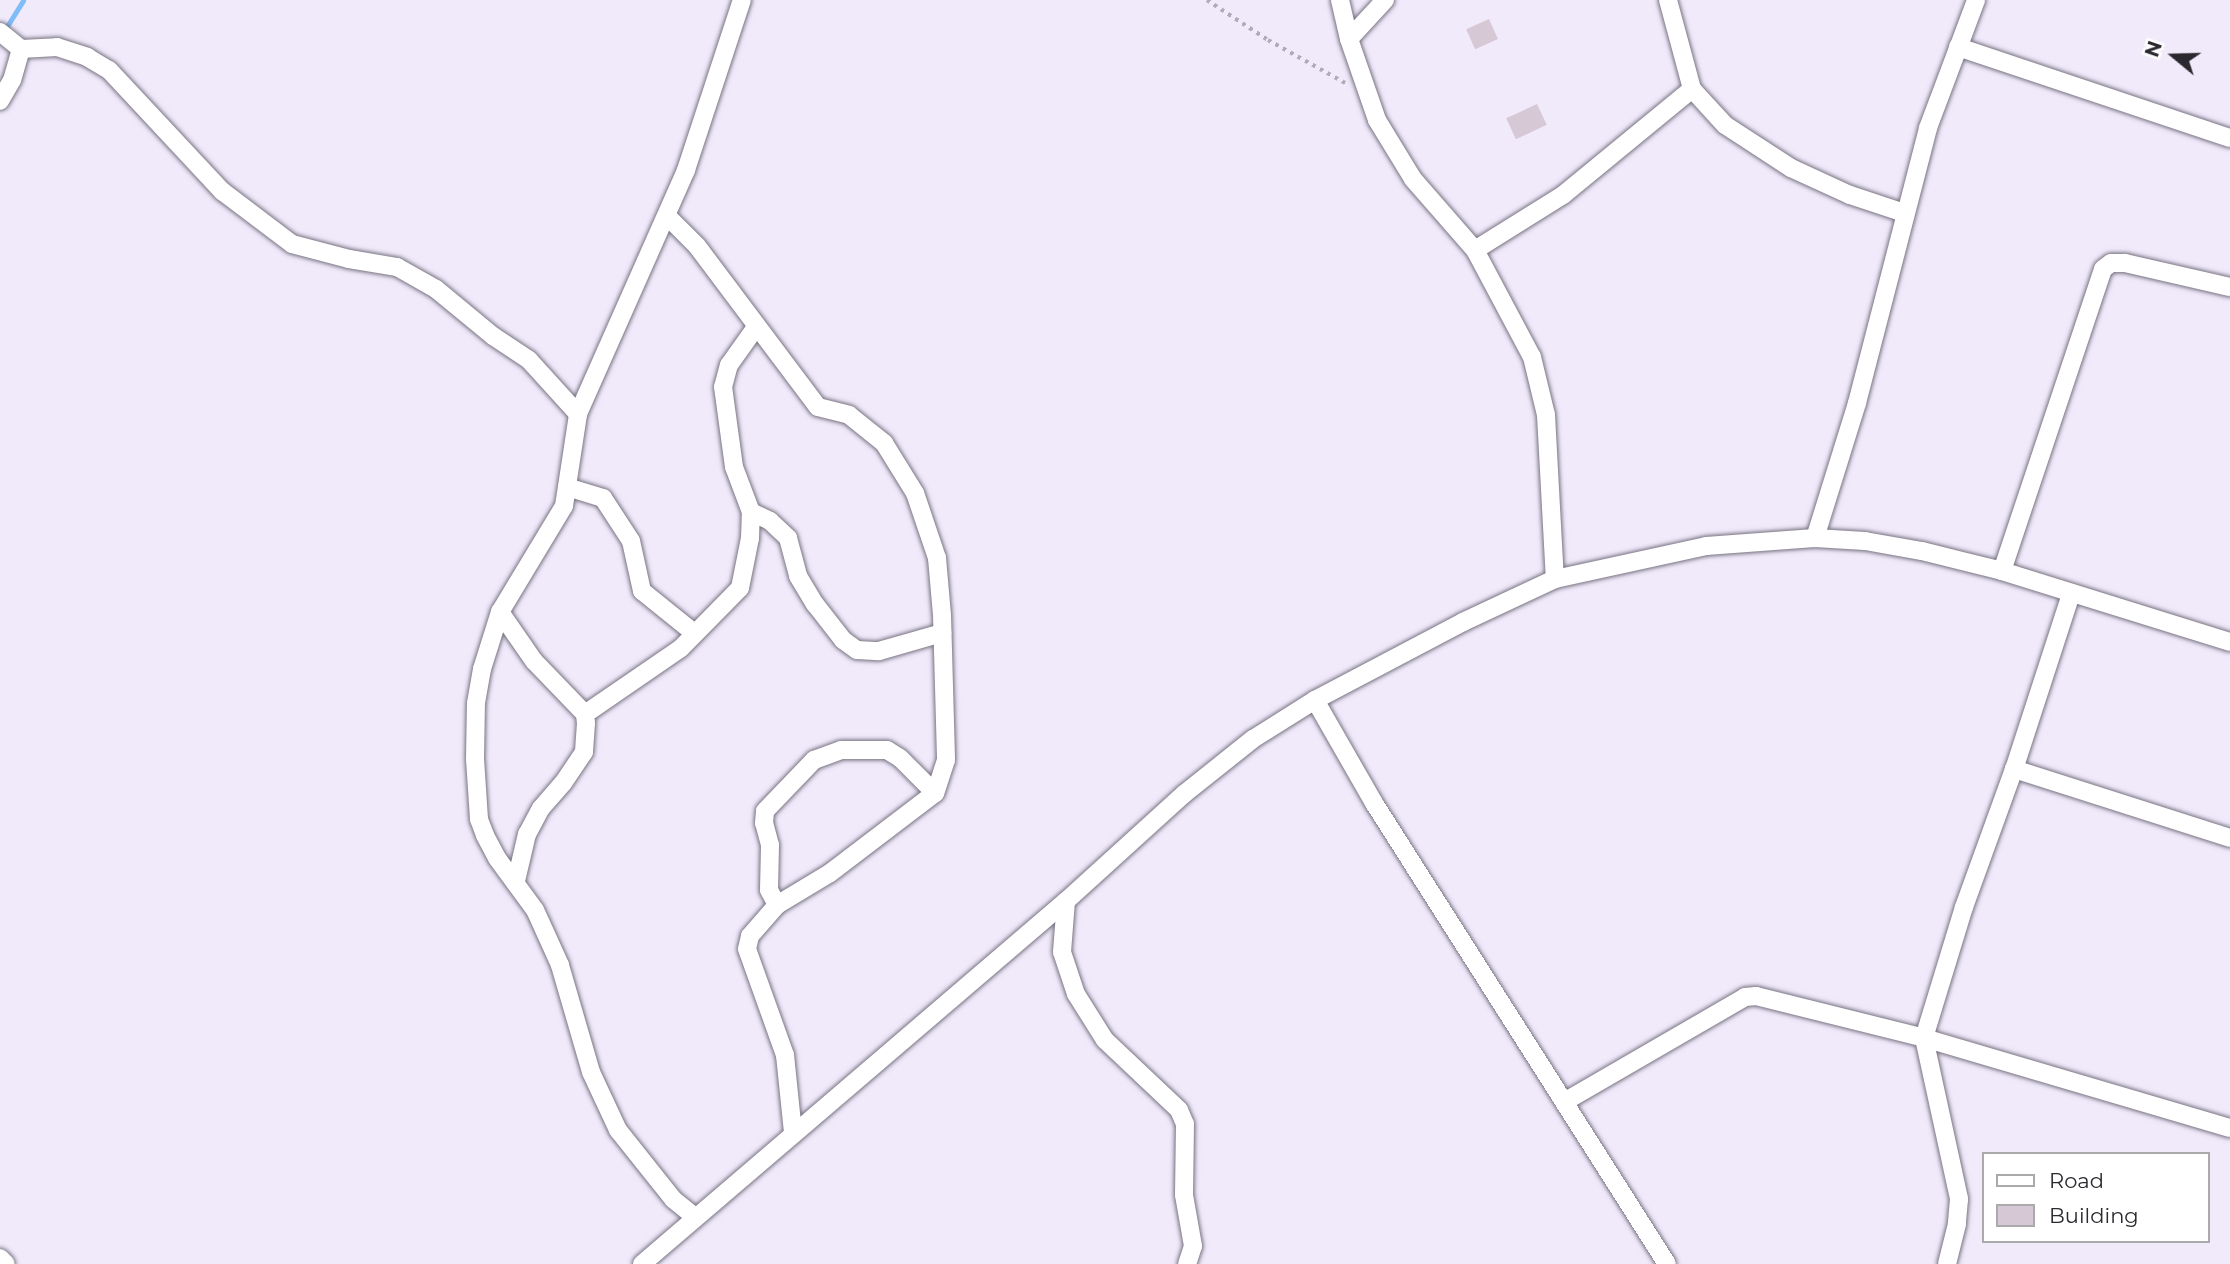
<!DOCTYPE html>
<style>
body{margin:0}
#map{position:relative;width:2230px;height:1264px;overflow:hidden;background:#f0eafb;font-family:Montserrat,sans-serif}
div>[style]{position:absolute}
.stream>*{height:5px;margin:-2.5px;padding:0 2.5px;transform-origin:2.5px;border-radius:2.5px;background:#7fbdf8}
.building>*{inset:0;background:#d6c8d5;transform-origin:0 0}
.path>*{height:3.5px;margin-top:-1.75px;transform-origin:0;background:repeating-linear-gradient(90deg,#afabb8 0 3.5px,transparent 0 8.5px)}
.roads{filter:drop-shadow(0 0 2px #787382) drop-shadow(0 0 2px #787382)}
.minor>*{height:18px;margin:-9px;padding:0 9px;transform-origin:9px;border-radius:9px;background:#fff}
span{translate:-50% -50%;white-space:nowrap;text-align:center;line-height:1.15;-webkit-text-stroke:6px #fff;paint-order:stroke}
.legend{position:absolute;left:1982px;top:1152px;width:228px;height:91px;box-sizing:border-box;background:#fff;border:2px solid #aaa9ac;margin:0;padding:9px 12px;list-style:none;font-size:21px;color:#2b292f}
.legend li{display:flex;align-items:center;gap:14px;height:35px}
.legend b{width:35px;border:2px solid #aaa9ac}
.north{position:absolute;left:2139px;top:21px;width:70px;height:70px;-webkit-text-stroke:5px #fff;paint-order:stroke;rotate:289deg;font-size:19px;font-weight:700;line-height:28px;text-align:center;color:#2b292f}
.north::after{content:'';display:block;margin:auto;width:24px;height:32px;background:#2b292f;clip-path:polygon(50% 0,100% 100%,50% 72%,0 100%)}
</style>
<div id="map">
<div class="stream">
<i style="left:4px;top:31px;width:36px;rotate:-58deg"></i>
</div>
<div class="building">
<i style="left:1489px;top:19px;width:22px;height:25px;rotate:66deg"></i>
<i style="left:1537px;top:104px;width:23px;height:34px;rotate:65deg"></i>
</div>
<div class="path">
<i style="left:1207px;top:0;width:73px;rotate:33.3deg"></i>
<i style="left:1268px;top:40px;width:90px;rotate:29.1deg"></i>
</div>
<div class="roads">
<div class="minor">
<i style="left:1340px;top:0;width:40px;rotate:77deg"></i>
<i style="left:1385px;top:0;width:53px;rotate:132.7deg"></i>
<i style="left:1349px;top:39px;width:86px;rotate:70.9deg"></i>
<i style="left:1377px;top:120px;width:69px;rotate:58.6deg"></i>
<i style="left:1413px;top:179px;width:94px;rotate:48.9deg"></i>
<i style="left:1475px;top:250px;width:121px;rotate:62deg"></i>
<i style="left:1532px;top:357px;width:60px;rotate:76.4deg"></i>
<i style="left:1546px;top:415px;width:164px;rotate:86.9deg"></i>
<i style="left:1668px;top:0;width:92px;rotate:74.9deg"></i>
<i style="left:0;top:32px;width:27px;rotate:39deg"></i>
<i style="left:21px;top:49px;width:32px;rotate:106deg"></i>
<i style="left:12px;top:80px;width:24px;rotate:120deg"></i>
<i style="left:1958px;top:47px;width:287px;rotate:18.5deg"></i>
<i style="left:21px;top:49px;width:36px;rotate:-3deg"></i>
<i style="left:57px;top:47px;width:32px;rotate:18deg"></i>
<i style="left:87px;top:57px;width:26px;rotate:31deg"></i>
<i style="left:109px;top:70px;width:166px;rotate:47deg"></i>
<i style="left:222px;top:191px;width:88px;rotate:37.1deg"></i>
<i style="left:292px;top:244px;width:59px;rotate:14.7deg"></i>
<i style="left:349px;top:259px;width:49px;rotate:9.5deg"></i>
<i style="left:397px;top:267px;width:45px;rotate:29.4deg"></i>
<i style="left:436px;top:289px;width:74px;rotate:39.5deg"></i>
<i style="left:493px;top:336px;width:43px;rotate:33.7deg"></i>
<i style="left:529px;top:360px;width:73px;rotate:47.8deg"></i>
<i style="left:667px;top:216px;width:42px;rotate:45deg"></i>
<i style="left:697px;top:246px;width:201px;rotate:53.1deg"></i>
<i style="left:818px;top:407px;width:32px;rotate:14deg"></i>
<i style="left:849px;top:415px;width:45px;rotate:38.7deg"></i>
<i style="left:884px;top:443px;width:59px;rotate:58.2deg"></i>
<i style="left:915px;top:493px;width:69px;rotate:71.3deg"></i>
<i style="left:937px;top:558px;width:57px;rotate:85deg"></i>
<i style="left:942px;top:615px;width:145px;rotate:88.4deg"></i>
<i style="left:946px;top:760px;width:35px;rotate:108deg"></i>
<i style="left:935px;top:793px;width:132px;rotate:142.7deg"></i>
<i style="left:830px;top:873px;width:62px;rotate:148.9deg"></i>
<i style="left:777px;top:905px;width:41px;rotate:131.1deg"></i>
<i style="left:750px;top:936px;width:13px;rotate:103deg"></i>
<i style="left:747px;top:949px;width:113px;rotate:70.3deg"></i>
<i style="left:785px;top:1055px;width:77px;rotate:84.1deg"></i>
<i style="left:1475px;top:250px;width:104px;rotate:-32deg"></i>
<i style="left:1563px;top:195px;width:167px;rotate:-39.4deg"></i>
<i style="left:1692px;top:89px;width:49px;rotate:47.5deg"></i>
<i style="left:1725px;top:125px;width:79px;rotate:33.1deg"></i>
<i style="left:1791px;top:168px;width:65px;rotate:24.6deg"></i>
<i style="left:1850px;top:195px;width:57px;rotate:18.4deg"></i>
<i style="left:567px;top:487px;width:38px;rotate:17deg"></i>
<i style="left:603px;top:498px;width:51px;rotate:56.9deg"></i>
<i style="left:631px;top:541px;width:51px;rotate:77.6deg"></i>
<i style="left:642px;top:591px;width:67px;rotate:38.9deg"></i>
<i style="left:751px;top:512px;width:21px;rotate:25deg"></i>
<i style="left:770px;top:521px;width:25px;rotate:43deg"></i>
<i style="left:788px;top:538px;width:39px;rotate:75deg"></i>
<i style="left:798px;top:576px;width:33px;rotate:59deg"></i>
<i style="left:815px;top:604px;width:46px;rotate:52.1deg"></i>
<i style="left:843px;top:640px;width:17px;rotate:36deg"></i>
<i style="left:857px;top:650px;width:22px;rotate:3deg"></i>
<i style="left:879px;top:651px;width:66px;rotate:-15.9deg"></i>
<i style="left:1815px;top:538px;width:141px;rotate:-72.7deg"></i>
<i style="left:1857px;top:403px;width:284px;rotate:-75.5deg"></i>
<i style="left:1928px;top:128px;width:137px;rotate:-69.4deg"></i>
<i style="left:2002px;top:571px;width:318px;rotate:-71.5deg"></i>
<i style="left:2103px;top:269px;width:10px;rotate:-37deg"></i>
<i style="left:2111px;top:263px;width:14px"></i>
<i style="left:2125px;top:263px;width:108px;rotate:12.9deg"></i>
<i style="left:2071px;top:594px;width:184px;rotate:108deg"></i>
<i style="left:2014px;top:769px;width:147px;rotate:109.9deg"></i>
<i style="left:1964px;top:907px;width:137px;rotate:107deg"></i>
<i style="left:1924px;top:1038px;width:319px;rotate:16.4deg"></i>
<i style="left:500px;top:612px;width:60px;rotate:55.2deg"></i>
<i style="left:534px;top:661px;width:74px;rotate:46.1deg"></i>
<i style="left:585px;top:714px;width:9px;rotate:84deg"></i>
<i style="left:586px;top:723px;width:29px;rotate:94deg"></i>
<i style="left:584px;top:752px;width:37px;rotate:124deg"></i>
<i style="left:563px;top:783px;width:33px;rotate:131deg"></i>
<i style="left:541px;top:808px;width:30px;rotate:118deg"></i>
<i style="left:527px;top:834px;width:48px;rotate:103.2deg"></i>
<i style="left:1315px;top:700px;width:119px;rotate:60.2deg"></i>
<i style="left:1374px;top:803px;width:546px;rotate:57.56deg"></i>
<i style="left:585px;top:714px;width:116px;rotate:-34.5deg"></i>
<i style="left:681px;top:648px;width:84px;rotate:-45.5deg"></i>
<i style="left:740px;top:588px;width:51px;rotate:-78.7deg"></i>
<i style="left:750px;top:538px;width:26px;rotate:-88deg"></i>
<i style="left:751px;top:512px;width:48px;rotate:-110.7deg"></i>
<i style="left:734px;top:467px;width:81px;rotate:-97.8deg"></i>
<i style="left:723px;top:387px;width:23px;rotate:-75deg"></i>
<i style="left:729px;top:365px;width:47px;rotate:-54.6deg"></i>
<i style="left:2014px;top:769px;width:227px;rotate:17.7deg"></i>
<i style="left:1066px;top:901px;width:51px;rotate:94.5deg"></i>
<i style="left:1062px;top:952px;width:44px;rotate:71.6deg"></i>
<i style="left:1076px;top:994px;width:54px;rotate:57.8deg"></i>
<i style="left:1105px;top:1040px;width:102px;rotate:43.4deg"></i>
<i style="left:1179px;top:1110px;width:15px;rotate:67deg"></i>
<i style="left:1185px;top:1124px;width:71px;rotate:90.8deg"></i>
<i style="left:1184px;top:1195px;width:52px;rotate:80deg"></i>
<i style="left:1193px;top:1246px;width:19px;rotate:108deg"></i>
<i style="left:777px;top:905px;width:17px;rotate:-118deg"></i>
<i style="left:769px;top:890px;width:45px;rotate:-88.7deg"></i>
<i style="left:770px;top:845px;width:23px;rotate:-105deg"></i>
<i style="left:764px;top:823px;width:12px;rotate:-85deg"></i>
<i style="left:765px;top:811px;width:71px;rotate:-46.1deg"></i>
<i style="left:814px;top:760px;width:29px;rotate:-20deg"></i>
<i style="left:841px;top:750px;width:46px"></i>
<i style="left:887px;top:750px;width:15px;rotate:32deg"></i>
<i style="left:900px;top:758px;width:49px;rotate:45deg"></i>
<i style="left:1564px;top:1102px;width:209px;rotate:-30.1deg"></i>
<i style="left:1745px;top:997px;width:11px;rotate:-5deg"></i>
<i style="left:1756px;top:996px;width:173px;rotate:14deg"></i>
<i style="left:1924px;top:1038px;width:165px;rotate:77.7deg"></i>
<i style="left:1959px;top:1199px;width:25px;rotate:95deg"></i>
<i style="left:1957px;top:1224px;width:41px;rotate:104deg"></i>
<i style="left:695px;top:1217px;width:28px;rotate:-141deg"></i>
<i style="left:673px;top:1199px;width:88px;rotate:-128.6deg"></i>
<i style="left:618px;top:1130px;width:64px;rotate:-115deg"></i>
<i style="left:591px;top:1072px;width:111px;rotate:-106.2deg"></i>
<i style="left:560px;top:965px;width:60px;rotate:-114.4deg"></i>
<i style="left:535px;top:910px;width:64px;rotate:-126.2deg"></i>
<i style="left:497px;top:858px;width:26px;rotate:-118deg"></i>
<i style="left:485px;top:835px;width:17px;rotate:-111deg"></i>
<i style="left:479px;top:819px;width:60px;rotate:-93.8deg"></i>
<i style="left:475px;top:759px;width:56px;rotate:-89deg"></i>
<i style="left:476px;top:703px;width:35px;rotate:-80deg"></i>
<i style="left:482px;top:669px;width:60px;rotate:-72.5deg"></i>
<i style="left:500px;top:612px;width:124px;rotate:-58.9deg"></i>
<i style="left:564px;top:506px;width:93px;rotate:-81.3deg"></i>
<i style="left:578px;top:414px;width:267px;rotate:-66.1deg"></i>
<i style="left:686px;top:170px;width:179px;rotate:-71.8deg"></i>
<i style="left:0;top:1258px;width:8px;rotate:45deg"></i>
<i style="left:642px;top:1264px;width:558px;rotate:-40.57deg"></i>
<i style="left:1066px;top:901px;width:159px;rotate:-42.2deg"></i>
<i style="left:1184px;top:794px;width:88px;rotate:-38.6deg"></i>
<i style="left:1253px;top:739px;width:73px;rotate:-32.2deg"></i>
<i style="left:1315px;top:700px;width:167px;rotate:-27.8deg"></i>
<i style="left:1463px;top:622px;width:102px;rotate:-25.1deg"></i>
<i style="left:1555px;top:579px;width:155px;rotate:-12.3deg"></i>
<i style="left:1706px;top:546px;width:109px;rotate:-4.2deg"></i>
<i style="left:1815px;top:538px;width:50px;rotate:3.4deg"></i>
<i style="left:1865px;top:541px;width:58px;rotate:10deg"></i>
<i style="left:1922px;top:551px;width:82px;rotate:14deg"></i>
<i style="left:2002px;top:571px;width:239px;rotate:17.3deg"></i>
</div>
</div>
<ul class="legend">
<li><b style="height:9px;background:#fff"></b>Road</li>
<li><b style="height:19px;background:#d6c8d5"></b>Building</li>
</ul>
<div class="north">N</div>
</div>
